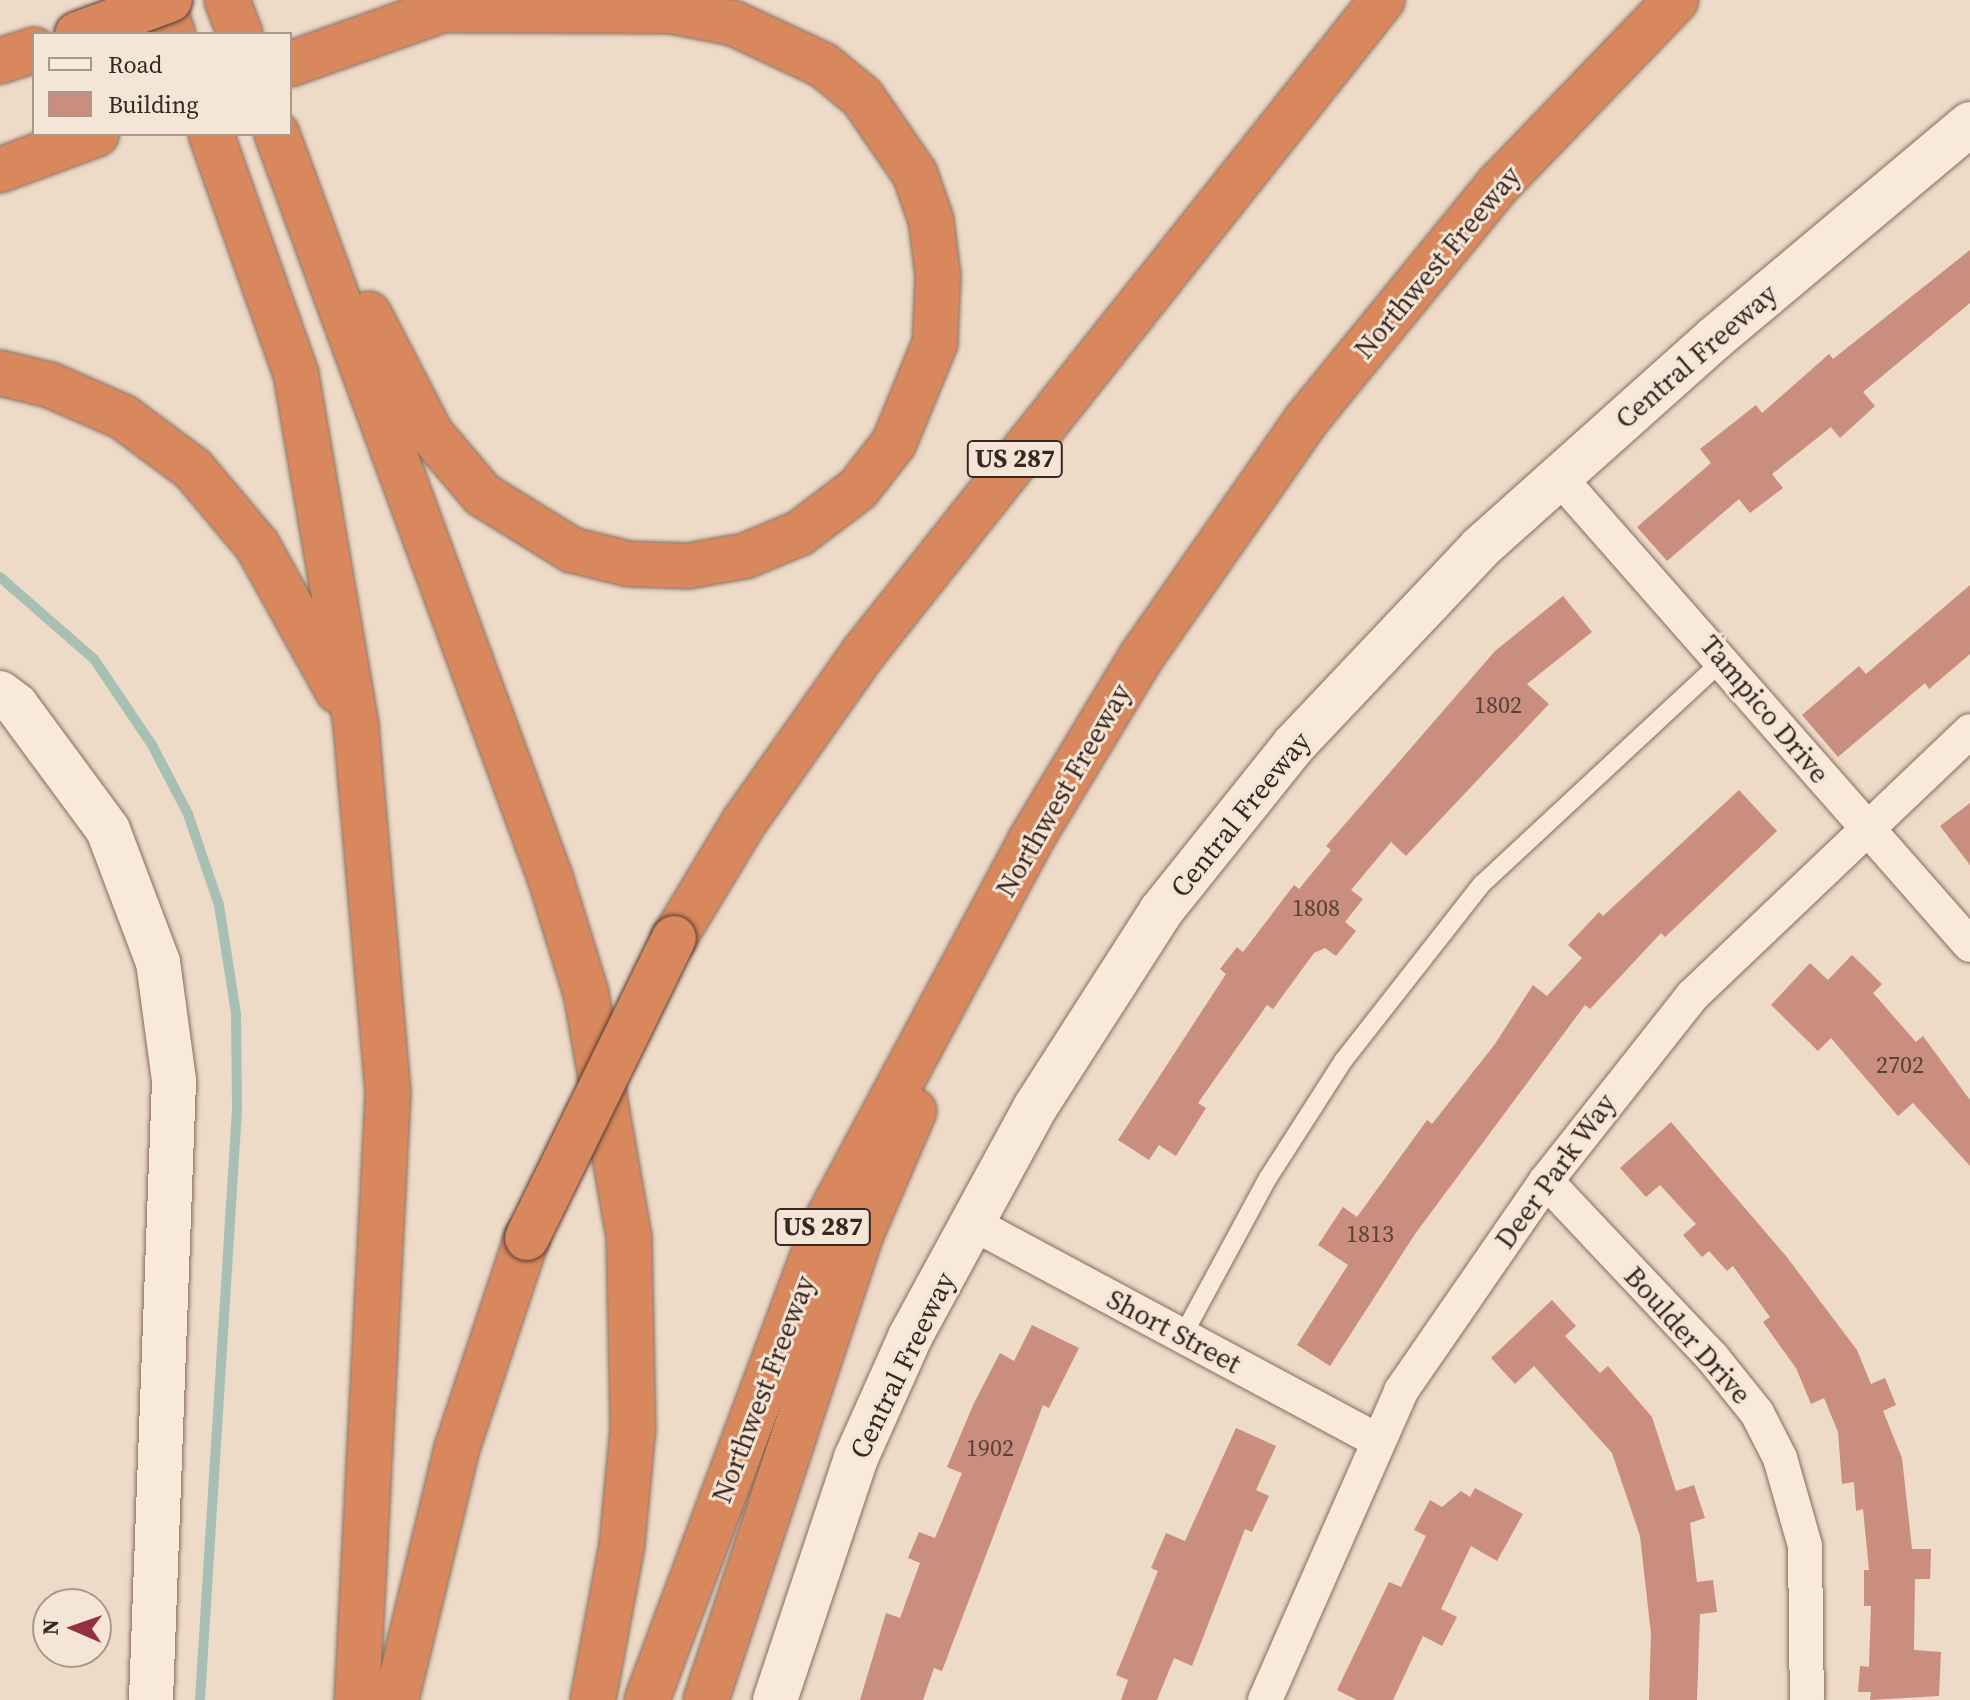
<!DOCTYPE html>
<style>
body{margin:0}
#map{position:relative;width:1970px;height:1700px;overflow:hidden;background:#eddac7;font-family:"Source Serif 4",serif}
div>[style]{position:absolute}
.stream>*{height:10px;margin:-5px;padding:0 5px;transform-origin:5px;border-radius:5px;background:#a8c0b4}
.building>*{inset:0;background:#c98e7e}
.roads{filter:drop-shadow(0 0 2px #876b5d) drop-shadow(0 0 2px #876b5d)}
.lane>*{height:18px;margin:-9px;padding:0 9px;transform-origin:9px;border-radius:9px;background:#f8e9da}
.street>*{height:34px;margin:-17px;padding:0 17px;transform-origin:17px;border-radius:17px;background:#f8e9da}
.secondary>*{height:44px;margin:-22px;padding:0 22px;transform-origin:22px;border-radius:22px;background:#f8e9da}
.highway>*{height:44px;margin:-22px;padding:0 22px;transform-origin:22px;border-radius:22px;background:#d8885c}
.bridges{filter:drop-shadow(0 0 2px #563a31) drop-shadow(0 0 2px #563a31)}
.highway-bridge>*{height:44px;margin:-22px;padding:0 22px;transform-origin:22px;border-radius:22px;background:#d8885c}
span{translate:-50% -50%;white-space:nowrap;text-align:center;line-height:1.15;-webkit-text-stroke:6px #f4e5d6;paint-order:stroke}
.number-label{font-size:24px;color:#5c4138}
.number-label span{-webkit-text-stroke-width:0}
.shield-label span{padding:2px 6px;background:#f4e5d6;border:2px solid;border-radius:6px;-webkit-text-stroke-width:0}
.shield-label{font-size:26px;color:#382720;font-weight:700}
.street-label{font-size:28px;color:#382720}
.legend{position:absolute;left:32px;top:32px;width:260px;height:104px;box-sizing:border-box;background:#f4e5d6;border:2px solid #a9998d;margin:0;padding:10px 14px;list-style:none;font-size:24px;color:#382720}
.legend li{display:flex;align-items:center;gap:16px;height:40px}
.legend b{width:40px;border:2px solid #a9998d}
.north{position:absolute;left:32px;top:1588px;width:80px;height:80px;box-sizing:border-box;background:#f4e5d6;border:2px solid #a9998d;border-radius:50%;rotate:272deg;font-size:22px;font-weight:700;line-height:32px;text-align:center;color:#382720}
.north::after{content:'';display:block;margin:auto;width:28px;height:36px;background:#942f44;clip-path:polygon(50% 0,100% 100%,50% 72%,0 100%)}
</style>
<div id="map">
<div class="stream">
<i style="left:0;top:577px;width:125px;rotate:41.1deg"></i>
<i style="left:94px;top:659px;width:104px;rotate:56deg"></i>
<i style="left:152px;top:745px;width:78px;rotate:62.4deg"></i>
<i style="left:188px;top:814px;width:96px;rotate:71.2deg"></i>
<i style="left:219px;top:905px;width:110px;rotate:81.1deg"></i>
<i style="left:236px;top:1014px;width:96px;rotate:89.4deg"></i>
<i style="left:237px;top:1110px;width:591px;rotate:93.59deg"></i>
</div>
<div class="building">
<i style="clip-path:polygon(1970px 250px,1970px 303px,1863px 392px,1875px 406px,1840px 438px,1831px 427px,1772px 474px,1783px 488px,1750px 513px,1739px 499px,1667px 561px,1637px 527px,1711px 463px,1700px 449px,1756px 405px,1762px 413px,1829px 354px,1833px 359px)"></i>
<i style="clip-path:polygon(1970px 585px,1970px 654px,1929px 689px,1925px 683px,1838px 757px,1802px 715px,1859px 666px,1866px 674px)"></i>
<i style="clip-path:polygon(1563px 596px,1592px 632px,1527px 684px,1549px 704px,1406px 856px,1391px 842px,1351px 890px,1363px 899px,1345px 922px,1356px 931px,1336px 956px,1325px 948px,1314px 953px,1273px 1009px,1267px 1005px,1198px 1103px,1206px 1108px,1176px 1156px,1159px 1145px,1149px 1160px,1118px 1140px,1226px 974px,1220px 969px,1237px 947px,1243px 952px,1294px 885px,1299px 889px,1331px 850px,1326px 846px,1495px 651px)"></i>
<i style="clip-path:polygon(1739px 790px,1777px 831px,1665px 937px,1661px 933px,1590px 1009px,1585px 1005px,1415px 1234px,1330px 1366px,1297px 1345px,1348px 1265px,1318px 1245px,1343px 1207px,1357px 1217px,1427px 1120px,1432px 1124px,1495px 1044px,1533px 985px,1547px 996px,1582px 958px,1568px 945px,1599px 912px,1603px 916px)"></i>
<i style="clip-path:polygon(1970px 803px,1970px 865px,1940px 826px)"></i>
<i style="clip-path:polygon(1852px 955px,1882px 984px,1873px 993px,1916px 1042px,1923px 1036px,1970px 1100px,1970px 1166px,1913px 1103px,1898px 1116px,1831px 1038px,1818px 1051px,1771px 1005px,1810px 963px,1828px 980px)"></i>
<i style="clip-path:polygon(1671px 1122px,1786px 1256px,1857px 1350px,1871px 1384px,1885px 1378px,1896px 1405px,1883px 1411px,1902px 1458px,1912px 1549px,1931px 1549px,1930px 1579px,1915px 1579px,1914px 1650px,1941px 1652px,1939px 1696px,1870px 1700px,1871px 1692px,1858px 1692px,1860px 1666px,1869px 1667px,1871px 1606px,1864px 1606px,1864px 1570px,1869px 1570px,1863px 1509px,1856px 1511px,1854px 1482px,1842px 1484px,1838px 1432px,1824px 1398px,1811px 1404px,1796px 1368px,1763px 1322px,1770px 1317px,1733px 1266px,1727px 1271px,1709px 1251px,1702px 1257px,1683px 1235px,1696px 1224px,1660px 1185px,1646px 1197px,1620px 1168px)"></i>
<i style="clip-path:polygon(1552px 1300px,1576px 1326px,1565px 1336px,1600px 1373px,1608px 1366px,1652px 1417px,1676px 1491px,1694px 1485px,1705px 1518px,1690px 1523px,1697px 1582px,1713px 1580px,1717px 1612px,1700px 1614px,1697px 1700px,1649px 1700px,1651px 1634px,1640px 1536px,1612px 1453px,1534px 1366px,1515px 1384px,1491px 1358px)"></i>
<i style="clip-path:polygon(1032px 1325px,1079px 1348px,1049px 1408px,1043px 1405px,942px 1671px,934px 1668px,923px 1700px,860px 1700px,886px 1613px,900px 1618px,920px 1563px,908px 1558px,919px 1532px,935px 1538px,962px 1473px,947px 1467px,974px 1403px,1000px 1353px,1014px 1361px)"></i>
<i style="clip-path:polygon(1236px 1428px,1276px 1446px,1256px 1490px,1269px 1496px,1252px 1532px,1245px 1529px,1192px 1666px,1174px 1658px,1157px 1700px,1121px 1700px,1128px 1680px,1116px 1675px,1158px 1571px,1151px 1568px,1166px 1533px,1185px 1541px)"></i>
<i style="clip-path:polygon(1475px 1488px,1523px 1514px,1497px 1561px,1471px 1546px,1441px 1609px,1457px 1617px,1442px 1646px,1423px 1636px,1393px 1700px,1357px 1700px,1337px 1690px,1389px 1582px,1401px 1587px,1426px 1536px,1414px 1530px,1430px 1500px,1442px 1507px,1461px 1491px,1470px 1497px)"></i>
</div>
<div class="roads">
<div class="lane">
<i style="left:1183px;top:1335px;width:179px;rotate:-61.6deg"></i>
<i style="left:1268px;top:1178px;width:139px;rotate:-57.3deg"></i>
<i style="left:1343px;top:1061px;width:225px;rotate:-51.9deg"></i>
<i style="left:1482px;top:884px;width:329px;rotate:-42.9deg"></i>
</div>
<div class="street">
<i style="left:1558px;top:476px;width:624px;rotate:48.7deg"></i>
<i style="left:1546px;top:1181px;width:242px;rotate:46.7deg"></i>
<i style="left:1712px;top:1357px;width:72px;rotate:51.2deg"></i>
<i style="left:1757px;top:1413px;width:51px;rotate:62.9deg"></i>
<i style="left:1780px;top:1458px;width:91px;rotate:74.1deg"></i>
<i style="left:1805px;top:1546px;width:154px;rotate:89.3deg"></i>
<i style="left:972px;top:1223px;width:459px;rotate:28.2deg"></i>
<i style="left:1265px;top:1700px;width:338px;rotate:-66.2deg"></i>
<i style="left:1401px;top:1391px;width:255px;rotate:-55.4deg"></i>
<i style="left:1546px;top:1181px;width:236px;rotate:-51.7deg"></i>
<i style="left:1692px;top:996px;width:384px;rotate:-43.6deg"></i>
</div>
<div class="secondary">
<i style="left:0;top:693px;width:20px;rotate:37deg"></i>
<i style="left:16px;top:705px;width:155px;rotate:53.6deg"></i>
<i style="left:108px;top:830px;width:141px;rotate:69.3deg"></i>
<i style="left:158px;top:962px;width:120px;rotate:82.3deg"></i>
<i style="left:174px;top:1081px;width:619px;rotate:92.13deg"></i>
<i style="left:775px;top:1700px;width:255px;rotate:-71.5deg"></i>
<i style="left:856px;top:1458px;width:133px;rotate:-65.9deg"></i>
<i style="left:910px;top:1337px;width:263px;rotate:-61.4deg"></i>
<i style="left:1036px;top:1106px;width:232px;rotate:-57.3deg"></i>
<i style="left:1161px;top:911px;width:213px;rotate:-51.3deg"></i>
<i style="left:1294px;top:745px;width:271px;rotate:-46.6deg"></i>
<i style="left:1480px;top:548px;width:315px;rotate:-41.8deg"></i>
<i style="left:1715px;top:338px;width:333px;rotate:-40deg"></i>
</div>
<div class="highway">
<i style="left:161px;top:0;width:36px;rotate:71deg"></i>
<i style="left:227px;top:0;width:36px;rotate:69deg"></i>
<i style="left:0;top:61px;width:36px;rotate:-18deg"></i>
<i style="left:290px;top:64px;width:191px;rotate:-19.6deg"></i>
<i style="left:211px;top:134px;width:255px;rotate:70.5deg"></i>
<i style="left:296px;top:374px;width:357px;rotate:80.3deg"></i>
<i style="left:356px;top:726px;width:368px;rotate:85deg"></i>
<i style="left:388px;top:1093px;width:608px;rotate:92.92deg"></i>
<i style="left:277px;top:134px;width:795px;rotate:69.83deg"></i>
<i style="left:551px;top:880px;width:118px;rotate:72.8deg"></i>
<i style="left:586px;top:993px;width:249px;rotate:80deg"></i>
<i style="left:629px;top:1238px;width:190px;rotate:88.8deg"></i>
<i style="left:633px;top:1428px;width:118px;rotate:95.4deg"></i>
<i style="left:622px;top:1545px;width:158px;rotate:100.6deg"></i>
<i style="left:0;top:170px;width:103px;rotate:-20.4deg"></i>
<i style="left:369px;top:314px;width:135px;rotate:62.7deg"></i>
<i style="left:431px;top:434px;width:80px;rotate:49.6deg"></i>
<i style="left:483px;top:495px;width:105px;rotate:31.7deg"></i>
<i style="left:572px;top:550px;width:59px;rotate:13.8deg"></i>
<i style="left:629px;top:564px;width:59px;rotate:1.9deg"></i>
<i style="left:688px;top:566px;width:58px;rotate:-10deg"></i>
<i style="left:745px;top:556px;width:60px;rotate:-22.7deg"></i>
<i style="left:800px;top:533px;width:73px;rotate:-37.2deg"></i>
<i style="left:858px;top:489px;width:58px;rotate:-52deg"></i>
<i style="left:894px;top:443px;width:108px;rotate:-67.7deg"></i>
<i style="left:935px;top:343px;width:67px;rotate:-87.4deg"></i>
<i style="left:938px;top:276px;width:56px;rotate:-97.1deg"></i>
<i style="left:931px;top:220px;width:49px;rotate:-109.2deg"></i>
<i style="left:915px;top:174px;width:93px;rotate:-124.5deg"></i>
<i style="left:862px;top:97px;width:50px;rotate:-140.6deg"></i>
<i style="left:823px;top:65px;width:99px;rotate:-155deg"></i>
<i style="left:733px;top:23px;width:62px;rotate:-168.9deg"></i>
<i style="left:672px;top:11px;width:228px;rotate:-179.7deg"></i>
<i style="left:0;top:373px;width:51px;rotate:13.5deg"></i>
<i style="left:50px;top:385px;width:80px;rotate:23.7deg"></i>
<i style="left:123px;top:417px;width:87px;rotate:36.6deg"></i>
<i style="left:193px;top:469px;width:99px;rotate:49.9deg"></i>
<i style="left:257px;top:545px;width:167px;rotate:61deg"></i>
<i style="left:674px;top:938px;width:135px;rotate:-58.9deg"></i>
<i style="left:744px;top:822px;width:208px;rotate:-54.8deg"></i>
<i style="left:864px;top:652px;width:833px;rotate:-51.53deg"></i>
<i style="left:396px;top:1700px;width:259px;rotate:-76.4deg"></i>
<i style="left:457px;top:1448px;width:221px;rotate:-71.6deg"></i>
<i style="left:647px;top:1700px;width:508px;rotate:-69.5deg"></i>
<i style="left:825px;top:1224px;width:434px;rotate:-61.8deg"></i>
<i style="left:1030px;top:841px;width:215px;rotate:-58.9deg"></i>
<i style="left:1141px;top:657px;width:290px;rotate:-55.1deg"></i>
<i style="left:1307px;top:419px;width:303px;rotate:-50.8deg"></i>
<i style="left:1499px;top:184px;width:255px;rotate:-46.1deg"></i>
<i style="left:706px;top:1700px;width:491px;rotate:-71.6deg"></i>
<i style="left:861px;top:1234px;width:134px;rotate:-66.7deg"></i>
</div>
</div>
<div class="bridges">
<div class="highway-bridge">
<i style="left:77px;top:34px;width:99px;rotate:-20.1deg"></i>
<i style="left:527px;top:1238px;width:334px;rotate:-63.9deg"></i>
</div>
</div>
<div class="number-label">
<span style="left:1498px;top:705px">1802</span>
<span style="left:1316px;top:908px">1808</span>
<span style="left:1900px;top:1065px">2702</span>
<span style="left:1370px;top:1234px">1813</span>
<span style="left:990px;top:1448px">1902</span>
</div>
<div class="shield-label">
<span style="left:1015px;top:459px">US 287</span>
<span style="left:823px;top:1227px">US 287</span>
</div>
<div class="street-label">
<span style="left:1437px;top:262px;rotate:-50deg">Northwest Freeway</span>
<span style="left:1696px;top:356px;rotate:-41deg">Central Freeway</span>
<span style="left:1765px;top:709px;rotate:50deg">Tampico Drive</span>
<span style="left:1063px;top:790px;rotate:-60deg">Northwest Freeway</span>
<span style="left:1240px;top:814px;rotate:-51deg">Central Freeway</span>
<span style="left:1555px;top:1171px;rotate:-54deg">Deer Park Way</span>
<span style="left:1174px;top:1331px;rotate:28deg">Short Street</span>
<span style="left:1688px;top:1335px;rotate:48deg">Boulder Drive</span>
<span style="left:902px;top:1365px;rotate:-64deg">Central Freeway</span>
<span style="left:763px;top:1389px;rotate:-69deg">Northwest Freeway</span>
</div>
<ul class="legend">
<li><b style="height:10px;background:#f8e9da"></b>Road</li>
<li><b style="height:22px;background:#c98e7e"></b>Building</li>
</ul>
<div class="north">N</div>
</div>
